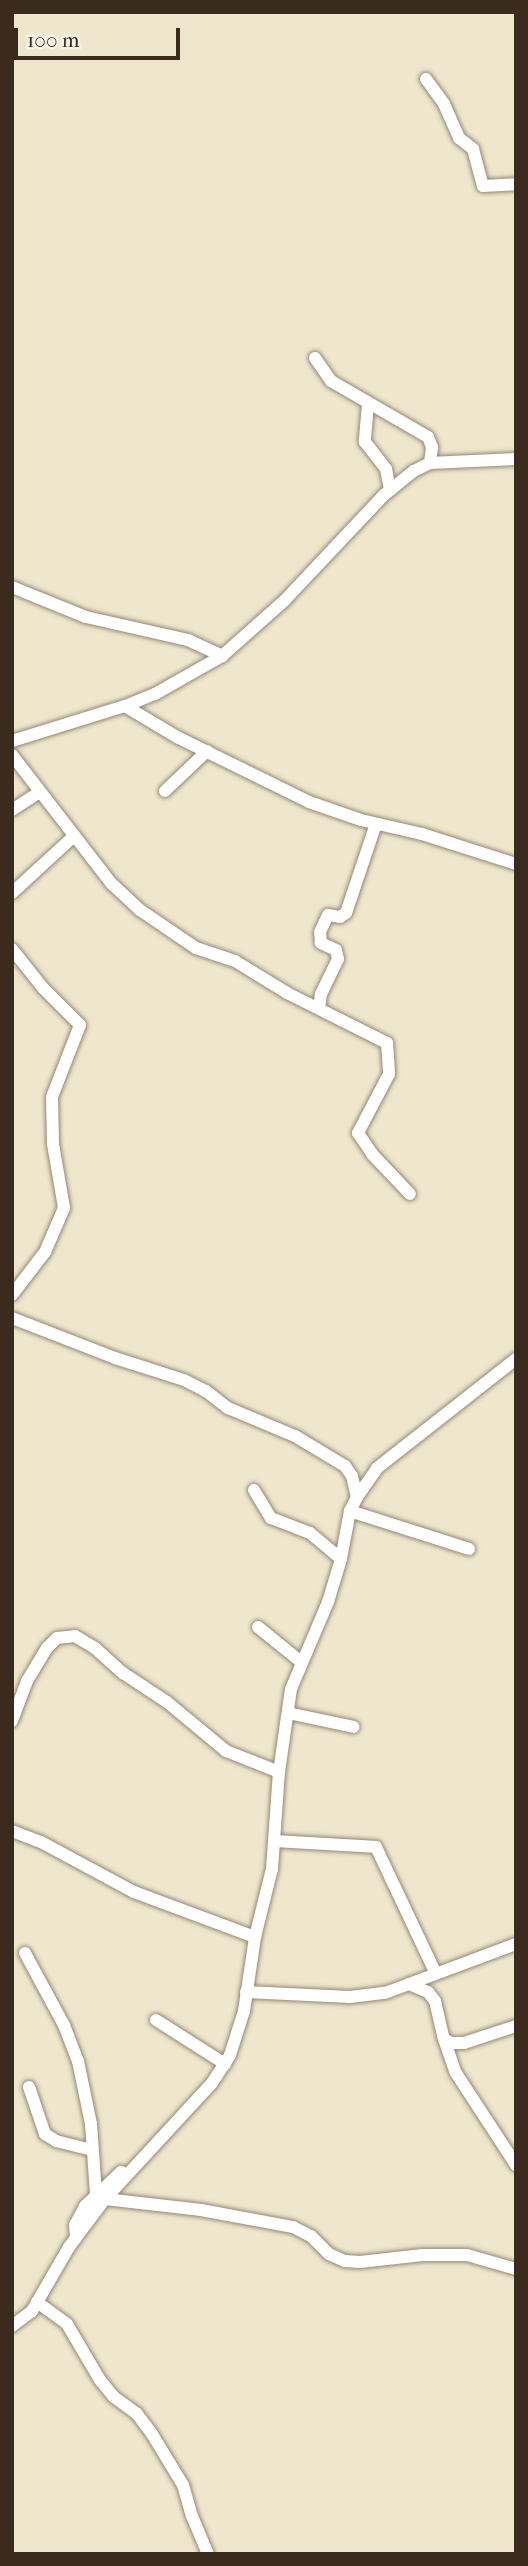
<!DOCTYPE html>
<style>
body{margin:0}
#map{position:relative;width:528px;height:2566px;overflow:hidden;background:#eee7cd;font-family:"IM FELL French Canon",serif}
div>[style]{position:absolute}
.roads{filter:drop-shadow(0 0 2px #948876) drop-shadow(0 0 2px #948876)}
.minor>*{height:12px;margin:-6px;padding:0 6px;transform-origin:6px;border-radius:6px;background:#fff}
span{translate:-50% -50%;white-space:nowrap;text-align:center;line-height:1.15;-webkit-text-stroke:6px #f7f3e8;paint-order:stroke}
.frame{position:absolute;inset:0;border:14px solid #3b2a1e;pointer-events:none}
.scale{position:absolute;left:14px;top:28px;width:166px;height:32px;box-sizing:border-box;border:4px solid #3b2a1e;border-top:0;padding-left:9px;font-size:21px;line-height:24px;white-space:nowrap;color:#3b2a1e;-webkit-text-stroke:5px #f7f3e8;paint-order:stroke}
</style>
<div id="map">
<div class="roads">
<div class="minor">
<i style="left:426px;top:79px;width:31px;rotate:54deg"></i>
<i style="left:444px;top:104px;width:37px;rotate:66deg"></i>
<i style="left:459px;top:138px;width:18px;rotate:38deg"></i>
<i style="left:473px;top:149px;width:38px;rotate:75deg"></i>
<i style="left:483px;top:186px;width:33px;rotate:-3deg"></i>
<i style="left:315px;top:358px;width:28px;rotate:55deg"></i>
<i style="left:331px;top:381px;width:112px;rotate:30deg"></i>
<i style="left:428px;top:437px;width:11px;rotate:68deg"></i>
<i style="left:432px;top:447px;width:16px;rotate:97deg"></i>
<i style="left:368px;top:404px;width:38px;rotate:95deg"></i>
<i style="left:365px;top:442px;width:34px;rotate:52deg"></i>
<i style="left:386px;top:469px;width:20px;rotate:79deg"></i>
<i style="left:12px;top:587px;width:80px;rotate:22.1deg"></i>
<i style="left:86px;top:617px;width:105px;rotate:12.7deg"></i>
<i style="left:188px;top:640px;width:38px;rotate:25deg"></i>
<i style="left:125px;top:706px;width:61px;rotate:30.8deg"></i>
<i style="left:177px;top:737px;width:147px;rotate:26.2deg"></i>
<i style="left:309px;top:802px;width:55px;rotate:19.1deg"></i>
<i style="left:361px;top:820px;width:63px;rotate:12.9deg"></i>
<i style="left:422px;top:834px;width:99px;rotate:17.7deg"></i>
<i style="left:12px;top:741px;width:118px;rotate:-17.2deg"></i>
<i style="left:125px;top:706px;width:32px;rotate:-22deg"></i>
<i style="left:155px;top:694px;width:77px;rotate:-29.6deg"></i>
<i style="left:222px;top:656px;width:84px;rotate:-41.6deg"></i>
<i style="left:285px;top:600px;width:144px;rotate:-46.7deg"></i>
<i style="left:384px;top:495px;width:38px;rotate:-39deg"></i>
<i style="left:414px;top:471px;width:18px;rotate:-27deg"></i>
<i style="left:430px;top:463px;width:86px;rotate:-2.7deg"></i>
<i style="left:12px;top:755px;width:162px;rotate:52.3deg"></i>
<i style="left:111px;top:883px;width:40px;rotate:43deg"></i>
<i style="left:140px;top:910px;width:68px;rotate:34.2deg"></i>
<i style="left:196px;top:948px;width:41px;rotate:18.4deg"></i>
<i style="left:235px;top:961px;width:61px;rotate:31.6deg"></i>
<i style="left:287px;top:993px;width:112px;rotate:26.6deg"></i>
<i style="left:387px;top:1043px;width:31px;rotate:86deg"></i>
<i style="left:389px;top:1074px;width:67px;rotate:117.7deg"></i>
<i style="left:358px;top:1133px;width:25px;rotate:56deg"></i>
<i style="left:372px;top:1154px;width:55px;rotate:46.5deg"></i>
<i style="left:165px;top:791px;width:58px;rotate:-43.6deg"></i>
<i style="left:12px;top:810px;width:33px;rotate:-33deg"></i>
<i style="left:12px;top:893px;width:84px;rotate:-42.6deg"></i>
<i style="left:12px;top:949px;width:50px;rotate:51.5deg"></i>
<i style="left:43px;top:988px;width:52px;rotate:45deg"></i>
<i style="left:80px;top:1025px;width:77px;rotate:111.3deg"></i>
<i style="left:52px;top:1097px;width:47px;rotate:88.8deg"></i>
<i style="left:53px;top:1144px;width:65px;rotate:80.2deg"></i>
<i style="left:64px;top:1208px;width:48px;rotate:113.4deg"></i>
<i style="left:45px;top:1252px;width:54px;rotate:127.5deg"></i>
<i style="left:319px;top:1008px;width:14px;rotate:-82deg"></i>
<i style="left:321px;top:994px;width:39px;rotate:-64deg"></i>
<i style="left:338px;top:959px;width:9px;rotate:-103deg"></i>
<i style="left:336px;top:950px;width:17px;rotate:-155deg"></i>
<i style="left:321px;top:943px;width:11px;rotate:-95deg"></i>
<i style="left:320px;top:932px;width:19px;rotate:-65deg"></i>
<i style="left:328px;top:915px;width:12px;rotate:9deg"></i>
<i style="left:340px;top:917px;width:7px;rotate:-34deg"></i>
<i style="left:346px;top:913px;width:94px;rotate:-71.4deg"></i>
<i style="left:12px;top:1318px;width:110px;rotate:21.2deg"></i>
<i style="left:115px;top:1358px;width:72px;rotate:17.7deg"></i>
<i style="left:184px;top:1380px;width:25px;rotate:27deg"></i>
<i style="left:206px;top:1391px;width:28px;rotate:38deg"></i>
<i style="left:228px;top:1408px;width:73px;rotate:22.7deg"></i>
<i style="left:295px;top:1436px;width:58px;rotate:31deg"></i>
<i style="left:345px;top:1466px;width:12px;rotate:55deg"></i>
<i style="left:352px;top:1476px;width:22px;rotate:77deg"></i>
<i style="left:254px;top:1490px;width:33px;rotate:59deg"></i>
<i style="left:271px;top:1518px;width:42px;rotate:21deg"></i>
<i style="left:310px;top:1533px;width:40px;rotate:40deg"></i>
<i style="left:350px;top:1511px;width:125px;rotate:17.7deg"></i>
<i style="left:258px;top:1627px;width:55px;rotate:39.1deg"></i>
<i style="left:288px;top:1713px;width:67px;rotate:12deg"></i>
<i style="left:12px;top:1721px;width:43px;rotate:-69.4deg"></i>
<i style="left:27px;top:1681px;width:39px;rotate:-59deg"></i>
<i style="left:47px;top:1648px;width:14px;rotate:-45deg"></i>
<i style="left:57px;top:1638px;width:18px;rotate:-6deg"></i>
<i style="left:75px;top:1636px;width:23px;rotate:31deg"></i>
<i style="left:95px;top:1648px;width:38px;rotate:42deg"></i>
<i style="left:123px;top:1673px;width:53px;rotate:33.4deg"></i>
<i style="left:167px;top:1702px;width:77px;rotate:39.7deg"></i>
<i style="left:226px;top:1751px;width:57px;rotate:21.6deg"></i>
<i style="left:12px;top:1831px;width:31px;rotate:21deg"></i>
<i style="left:41px;top:1842px;width:106px;rotate:28.3deg"></i>
<i style="left:134px;top:1892px;width:129px;rotate:20.4deg"></i>
<i style="left:276px;top:1841px;width:100px;rotate:3.4deg"></i>
<i style="left:376px;top:1847px;width:140px;rotate:64.7deg"></i>
<i style="left:25px;top:1953px;width:82px;rotate:61.6deg"></i>
<i style="left:64px;top:2025px;width:39px;rotate:69deg"></i>
<i style="left:78px;top:2061px;width:64px;rotate:78.3deg"></i>
<i style="left:91px;top:2124px;width:69px;rotate:85.9deg"></i>
<i style="left:409px;top:1984px;width:21px;rotate:23deg"></i>
<i style="left:428px;top:1992px;width:11px;rotate:52deg"></i>
<i style="left:435px;top:2001px;width:39px;rotate:77deg"></i>
<i style="left:444px;top:2039px;width:8px;rotate:30deg"></i>
<i style="left:451px;top:2043px;width:13px"></i>
<i style="left:464px;top:2043px;width:55px;rotate:-18.1deg"></i>
<i style="left:246px;top:1992px;width:104px;rotate:2.8deg"></i>
<i style="left:350px;top:1997px;width:35px;rotate:-7deg"></i>
<i style="left:385px;top:1993px;width:140px;rotate:-20.5deg"></i>
<i style="left:156px;top:2020px;width:82px;rotate:32.5deg"></i>
<i style="left:444px;top:2039px;width:36px;rotate:71deg"></i>
<i style="left:456px;top:2073px;width:110px;rotate:56.9deg"></i>
<i style="left:29px;top:2087px;width:50px;rotate:71.2deg"></i>
<i style="left:45px;top:2134px;width:13px;rotate:32deg"></i>
<i style="left:56px;top:2141px;width:37px;rotate:14deg"></i>
<i style="left:105px;top:2199px;width:97px;rotate:6.5deg"></i>
<i style="left:201px;top:2210px;width:94px;rotate:10.5deg"></i>
<i style="left:293px;top:2227px;width:20px;rotate:27deg"></i>
<i style="left:311px;top:2236px;width:25px;rotate:45deg"></i>
<i style="left:329px;top:2254px;width:17px;rotate:24deg"></i>
<i style="left:345px;top:2261px;width:15px;rotate:4deg"></i>
<i style="left:360px;top:2262px;width:63px;rotate:-6.3deg"></i>
<i style="left:423px;top:2255px;width:44px"></i>
<i style="left:467px;top:2255px;width:51px;rotate:15.9deg"></i>
<i style="left:76px;top:2238px;width:13px;rotate:-94deg"></i>
<i style="left:75px;top:2225px;width:21px;rotate:-62deg"></i>
<i style="left:85px;top:2206px;width:50px;rotate:-43.4deg"></i>
<i style="left:37px;top:2302px;width:37px;rotate:36deg"></i>
<i style="left:67px;top:2324px;width:65px;rotate:59.5deg"></i>
<i style="left:100px;top:2380px;width:22px;rotate:51deg"></i>
<i style="left:114px;top:2397px;width:29px;rotate:36deg"></i>
<i style="left:137px;top:2414px;width:25px;rotate:53deg"></i>
<i style="left:152px;top:2434px;width:60px;rotate:58.7deg"></i>
<i style="left:183px;top:2485px;width:32px;rotate:74deg"></i>
<i style="left:192px;top:2516px;width:41px;rotate:67.2deg"></i>
<i style="left:12px;top:2326px;width:25px;rotate:-37deg"></i>
<i style="left:32px;top:2311px;width:74px;rotate:-60deg"></i>
<i style="left:69px;top:2247px;width:60px;rotate:-53.1deg"></i>
<i style="left:105px;top:2199px;width:158px;rotate:-47.3deg"></i>
<i style="left:212px;top:2083px;width:33px;rotate:-57deg"></i>
<i style="left:230px;top:2055px;width:46px;rotate:-72.3deg"></i>
<i style="left:244px;top:2011px;width:75px;rotate:-81.5deg"></i>
<i style="left:255px;top:1937px;width:70px;rotate:-76deg"></i>
<i style="left:272px;top:1869px;width:97px;rotate:-85.9deg"></i>
<i style="left:279px;top:1772px;width:84px;rotate:-81.8deg"></i>
<i style="left:291px;top:1689px;width:95px;rotate:-67deg"></i>
<i style="left:328px;top:1602px;width:45px;rotate:-73.2deg"></i>
<i style="left:341px;top:1559px;width:49px;rotate:-79.4deg"></i>
<i style="left:350px;top:1511px;width:16px;rotate:-63deg"></i>
<i style="left:357px;top:1497px;width:35px;rotate:-55deg"></i>
<i style="left:377px;top:1468px;width:177px;rotate:-38.1deg"></i>
</div>
</div>
<div class="frame"></div>
<div class="scale">100 m</div>
</div>
